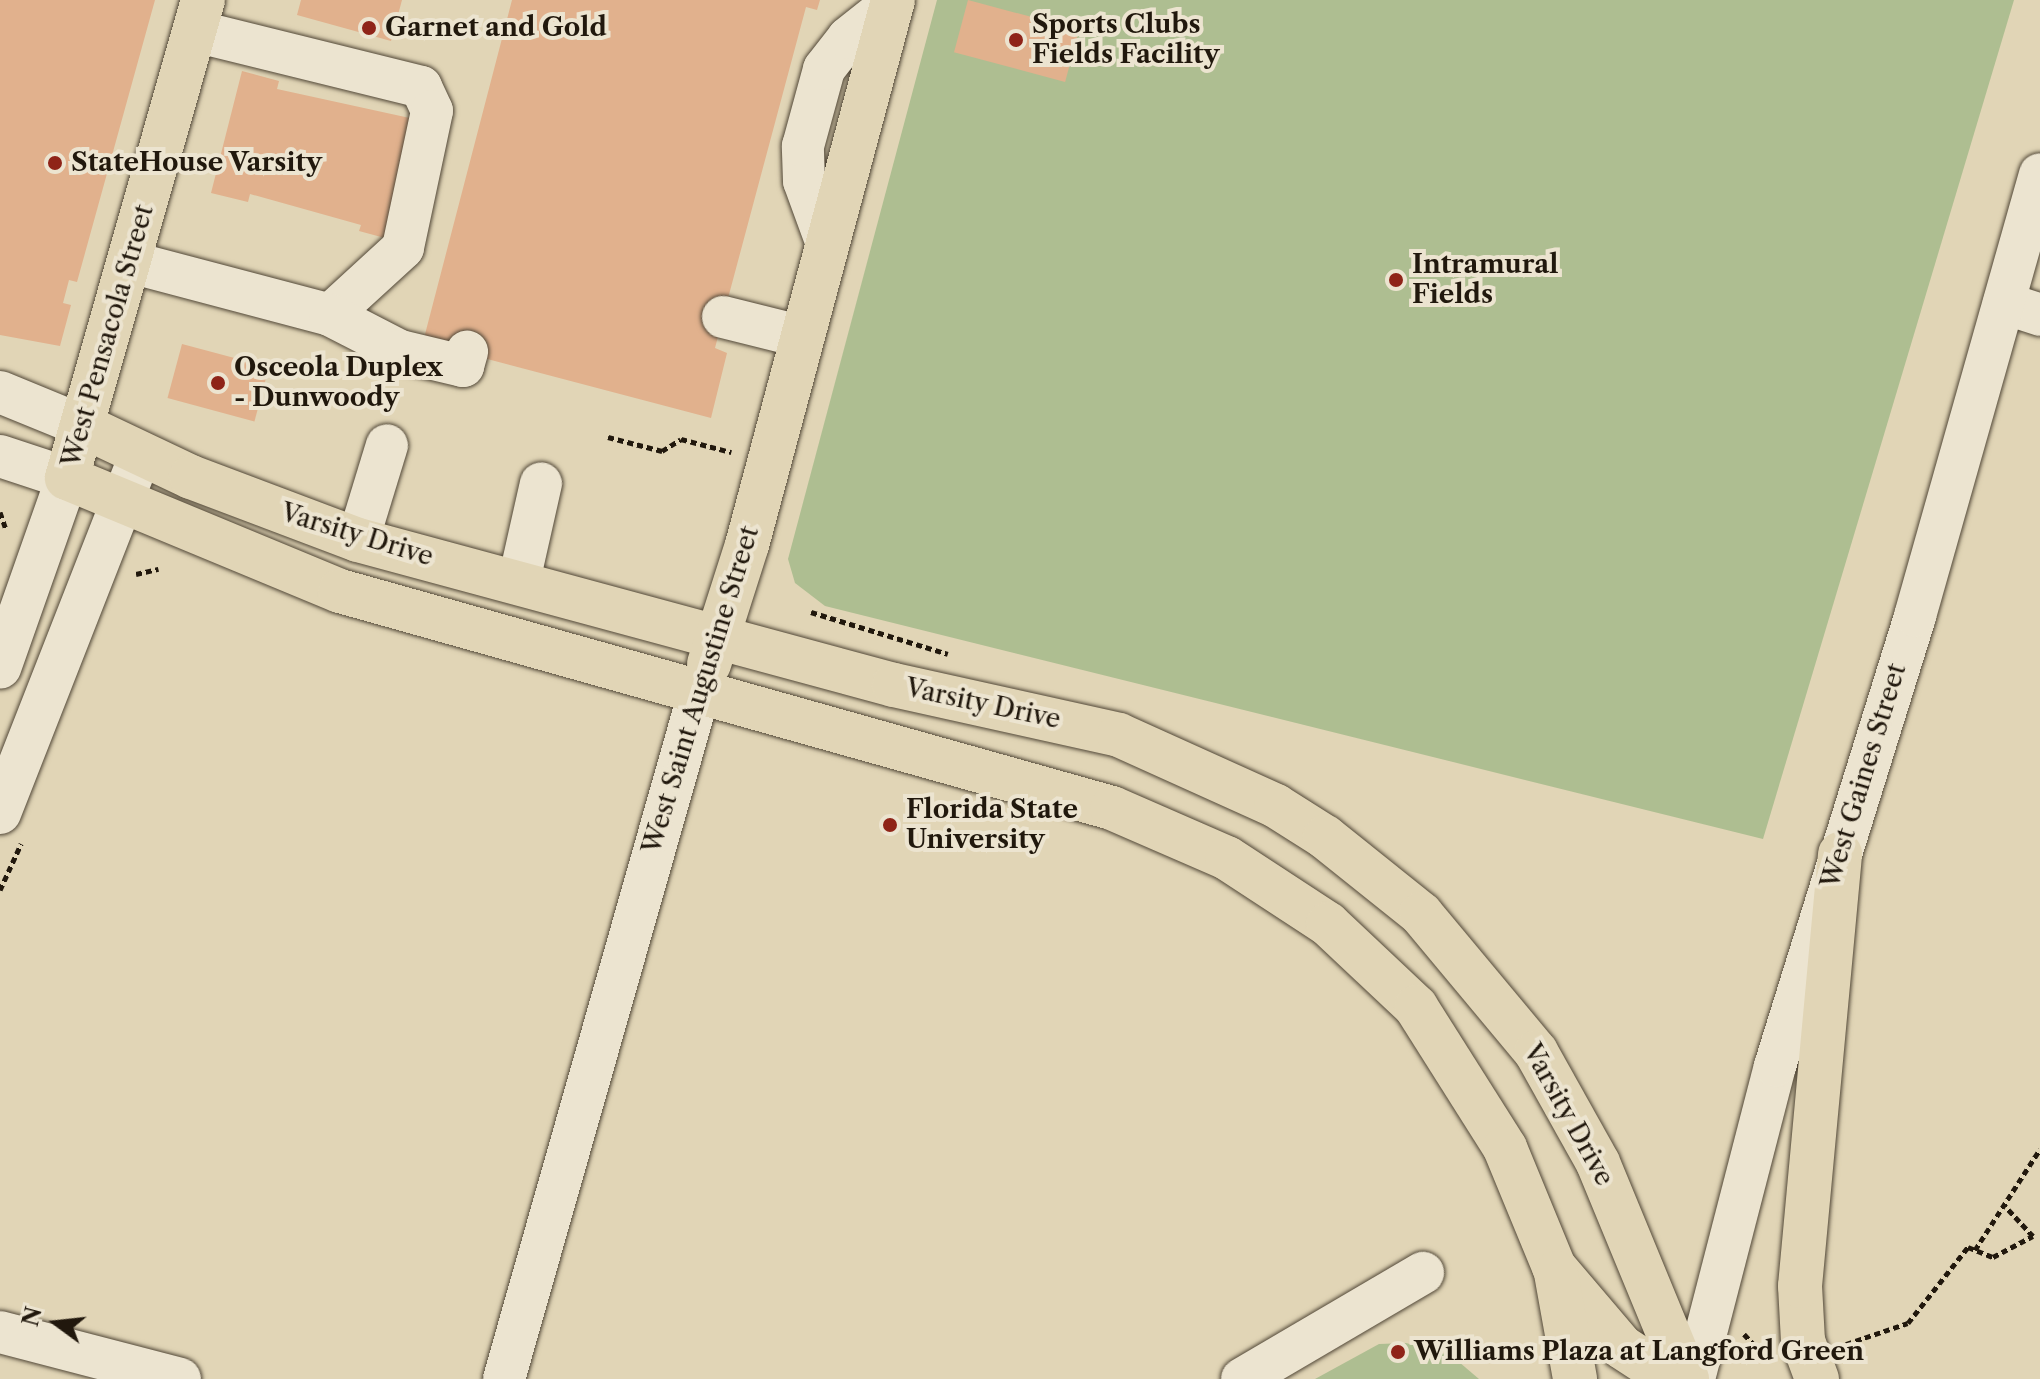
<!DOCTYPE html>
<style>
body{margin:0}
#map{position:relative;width:2040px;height:1379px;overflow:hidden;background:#e1d5b6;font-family:"Libre Caslon Text",serif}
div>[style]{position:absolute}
.green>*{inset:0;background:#aebe91}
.building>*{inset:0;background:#e1b18d;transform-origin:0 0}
.path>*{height:5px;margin-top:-2.5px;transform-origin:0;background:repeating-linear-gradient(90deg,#21180d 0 6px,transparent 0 10px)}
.roads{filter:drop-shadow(0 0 2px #514737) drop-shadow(0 0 2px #514737)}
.minor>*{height:42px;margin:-21px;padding:0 21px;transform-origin:21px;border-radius:21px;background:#ece4d0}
.major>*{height:44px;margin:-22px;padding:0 22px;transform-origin:22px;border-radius:22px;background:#e1d5b6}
.dots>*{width:22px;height:22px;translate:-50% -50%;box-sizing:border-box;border:4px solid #ece4d0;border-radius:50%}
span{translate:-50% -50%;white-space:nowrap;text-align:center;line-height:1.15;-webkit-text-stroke:8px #ece4d0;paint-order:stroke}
.poi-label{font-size:26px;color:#21180d;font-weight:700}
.left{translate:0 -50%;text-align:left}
.street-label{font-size:26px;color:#21180d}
.north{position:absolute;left:16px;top:1283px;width:80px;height:80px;-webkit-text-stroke:6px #ece4d0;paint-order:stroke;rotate:285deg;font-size:22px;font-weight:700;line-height:32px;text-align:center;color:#21180d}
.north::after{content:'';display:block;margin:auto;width:28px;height:36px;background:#21180d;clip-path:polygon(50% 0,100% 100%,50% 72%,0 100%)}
</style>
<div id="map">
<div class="green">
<i style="clip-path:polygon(937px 0,2014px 0,1763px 839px,825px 606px,795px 583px,788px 559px)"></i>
<i style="clip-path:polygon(1406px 1343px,1452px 1356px,1479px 1379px,1315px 1379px,1379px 1344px)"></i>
</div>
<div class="building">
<i style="clip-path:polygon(0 0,155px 0,77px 282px,69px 280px,63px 303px,71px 305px,60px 346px,0 335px)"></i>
<i style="clip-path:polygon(301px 0,402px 0,391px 41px,297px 15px)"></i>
<i style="clip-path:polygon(512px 0,820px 0,817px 10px,806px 7px,723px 317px,715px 348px,727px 353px,711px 418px,423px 342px)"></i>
<i style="left:968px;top:0;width:115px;height:54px;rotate:15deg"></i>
<i style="clip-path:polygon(242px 71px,279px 81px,277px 89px,428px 122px,396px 241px,359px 231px,361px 225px,250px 194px,248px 202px,211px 193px)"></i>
<i style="left:182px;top:344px;width:90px;height:56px;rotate:15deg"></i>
</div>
<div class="path">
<i style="left:608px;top:437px;width:56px;rotate:14.5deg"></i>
<i style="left:662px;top:451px;width:22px;rotate:-32deg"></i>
<i style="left:681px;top:439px;width:52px;rotate:14.6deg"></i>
<i style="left:0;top:512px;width:18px;rotate:71deg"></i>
<i style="left:136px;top:574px;width:23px;rotate:-13deg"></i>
<i style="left:811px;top:612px;width:143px;rotate:17deg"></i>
<i style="left:0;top:890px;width:51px;rotate:-65.5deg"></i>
<i style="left:1975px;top:1250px;width:120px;rotate:-57.2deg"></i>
<i style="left:1744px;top:1334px;width:34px;rotate:47deg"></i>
<i style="left:1846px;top:1344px;width:65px;rotate:-18.7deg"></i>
<i style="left:1908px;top:1323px;width:97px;rotate:-51.7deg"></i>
<i style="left:1968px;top:1247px;width:27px;rotate:22deg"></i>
<i style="left:1993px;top:1257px;width:45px;rotate:-27.7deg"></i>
<i style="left:2033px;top:1236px;width:42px;rotate:-133.1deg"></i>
</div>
<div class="roads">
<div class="minor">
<i style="left:195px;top:31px;width:233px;rotate:13.9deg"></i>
<i style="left:421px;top:87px;width:26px;rotate:65deg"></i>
<i style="left:432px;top:111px;width:140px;rotate:102deg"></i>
<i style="left:403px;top:248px;width:99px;rotate:137.5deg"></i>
<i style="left:827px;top:244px;width:67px;rotate:-110.1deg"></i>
<i style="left:804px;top:181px;width:35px;rotate:-92deg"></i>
<i style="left:803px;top:146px;width:80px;rotate:-74.7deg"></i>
<i style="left:824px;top:69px;width:39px;rotate:-52deg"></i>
<i style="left:848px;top:38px;width:56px;rotate:-38.5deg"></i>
<i style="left:130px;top:262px;width:207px;rotate:14.8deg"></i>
<i style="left:330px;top:315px;width:79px;rotate:27.2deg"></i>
<i style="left:400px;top:351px;width:65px;rotate:13.4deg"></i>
<i style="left:463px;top:366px;width:15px;rotate:-74deg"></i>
<i style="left:2004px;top:303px;width:38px;rotate:18deg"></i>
<i style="left:723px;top:317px;width:82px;rotate:14deg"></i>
<i style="left:0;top:392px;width:90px;rotate:22.3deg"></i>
<i style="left:0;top:456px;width:71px;rotate:18.2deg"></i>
<i style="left:67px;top:478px;width:201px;rotate:109.4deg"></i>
<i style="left:358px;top:540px;width:99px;rotate:-73deg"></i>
<i style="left:519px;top:581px;width:100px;rotate:-77.3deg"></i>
<i style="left:0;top:813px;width:384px;rotate:-68.6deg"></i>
<i style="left:0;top:1332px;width:186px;rotate:14.6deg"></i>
<i style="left:504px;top:1379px;width:713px;rotate:-74.13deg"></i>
<i style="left:1242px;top:1379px;width:210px;rotate:-30.4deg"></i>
<i style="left:1694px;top:1379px;width:323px;rotate:-75.5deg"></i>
<i style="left:1775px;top:1066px;width:471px;rotate:-72.7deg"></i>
<i style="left:1915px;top:616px;width:459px;rotate:-74.2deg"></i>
</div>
<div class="major">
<i style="left:203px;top:0;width:497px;rotate:105.9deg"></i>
<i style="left:67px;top:478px;width:295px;rotate:22.5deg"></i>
<i style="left:340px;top:591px;width:802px;rotate:15.7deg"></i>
<i style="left:1112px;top:808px;width:125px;rotate:23.5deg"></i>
<i style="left:1227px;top:858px;width:121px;rotate:33.2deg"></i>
<i style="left:1328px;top:924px;width:121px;rotate:43.3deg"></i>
<i style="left:1416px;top:1007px;width:167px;rotate:57.7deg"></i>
<i style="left:1505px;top:1148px;width:129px;rotate:67.6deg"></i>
<i style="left:1554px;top:1267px;width:105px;rotate:49.6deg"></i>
<i style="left:1622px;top:1347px;width:59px;rotate:33.1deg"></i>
<i style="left:83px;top:426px;width:119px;rotate:25.3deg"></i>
<i style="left:191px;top:477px;width:178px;rotate:20.7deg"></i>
<i style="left:358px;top:540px;width:555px;rotate:15.14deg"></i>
<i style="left:894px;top:685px;width:230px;rotate:12.5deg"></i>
<i style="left:1119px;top:735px;width:172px;rotate:24.3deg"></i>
<i style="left:1276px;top:806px;width:58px;rotate:32.3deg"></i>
<i style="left:1325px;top:837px;width:123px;rotate:38.7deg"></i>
<i style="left:1421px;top:914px;width:180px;rotate:50.2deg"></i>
<i style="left:1536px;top:1052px;width:127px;rotate:60.8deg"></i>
<i style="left:1598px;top:1163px;width:234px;rotate:67.6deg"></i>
<i style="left:709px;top:664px;width:125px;rotate:-72.3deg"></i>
<i style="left:747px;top:545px;width:564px;rotate:-75deg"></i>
<i style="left:1556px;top:1273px;width:108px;rotate:79.8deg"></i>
<i style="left:1817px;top:1379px;width:40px;rotate:-110.2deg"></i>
<i style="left:1803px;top:1341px;width:55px;rotate:-93.1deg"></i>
<i style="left:1800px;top:1286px;width:434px;rotate:-84.7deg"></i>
</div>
</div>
<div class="dots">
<i style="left:369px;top:28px;background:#8f2418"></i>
<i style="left:1016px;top:40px;background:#8f2418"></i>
<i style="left:55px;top:163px;background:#8f2418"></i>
<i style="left:1396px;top:280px;background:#8f2418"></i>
<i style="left:218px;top:383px;background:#8f2418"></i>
<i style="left:890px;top:825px;background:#8f2418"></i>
<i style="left:1398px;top:1352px;background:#8f2418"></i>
</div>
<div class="poi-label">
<span class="left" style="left:1032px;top:40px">Sports Clubs<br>Fields Facility</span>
<span class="left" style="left:385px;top:28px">Garnet and Gold</span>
<span class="left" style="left:71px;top:163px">StateHouse Varsity</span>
<span class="left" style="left:1412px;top:280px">Intramural<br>Fields</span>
<span class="left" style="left:234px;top:383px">Osceola Duplex<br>- Dunwoody</span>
<span class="left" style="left:906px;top:825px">Florida State<br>University</span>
<span class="left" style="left:1414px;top:1352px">Williams Plaza at Langford Green</span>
</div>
<div class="street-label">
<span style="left:108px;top:336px;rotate:-74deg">West Pensacola Street</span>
<span style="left:357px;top:535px;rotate:17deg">Varsity Drive</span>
<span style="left:701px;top:690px;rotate:-73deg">West Saint Augustine Street</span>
<span style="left:983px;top:704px;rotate:12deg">Varsity Drive</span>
<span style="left:1864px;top:776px;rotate:-73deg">West Gaines Street</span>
<span style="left:1568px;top:1115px;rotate:61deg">Varsity Drive</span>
</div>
<div class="north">N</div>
</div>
